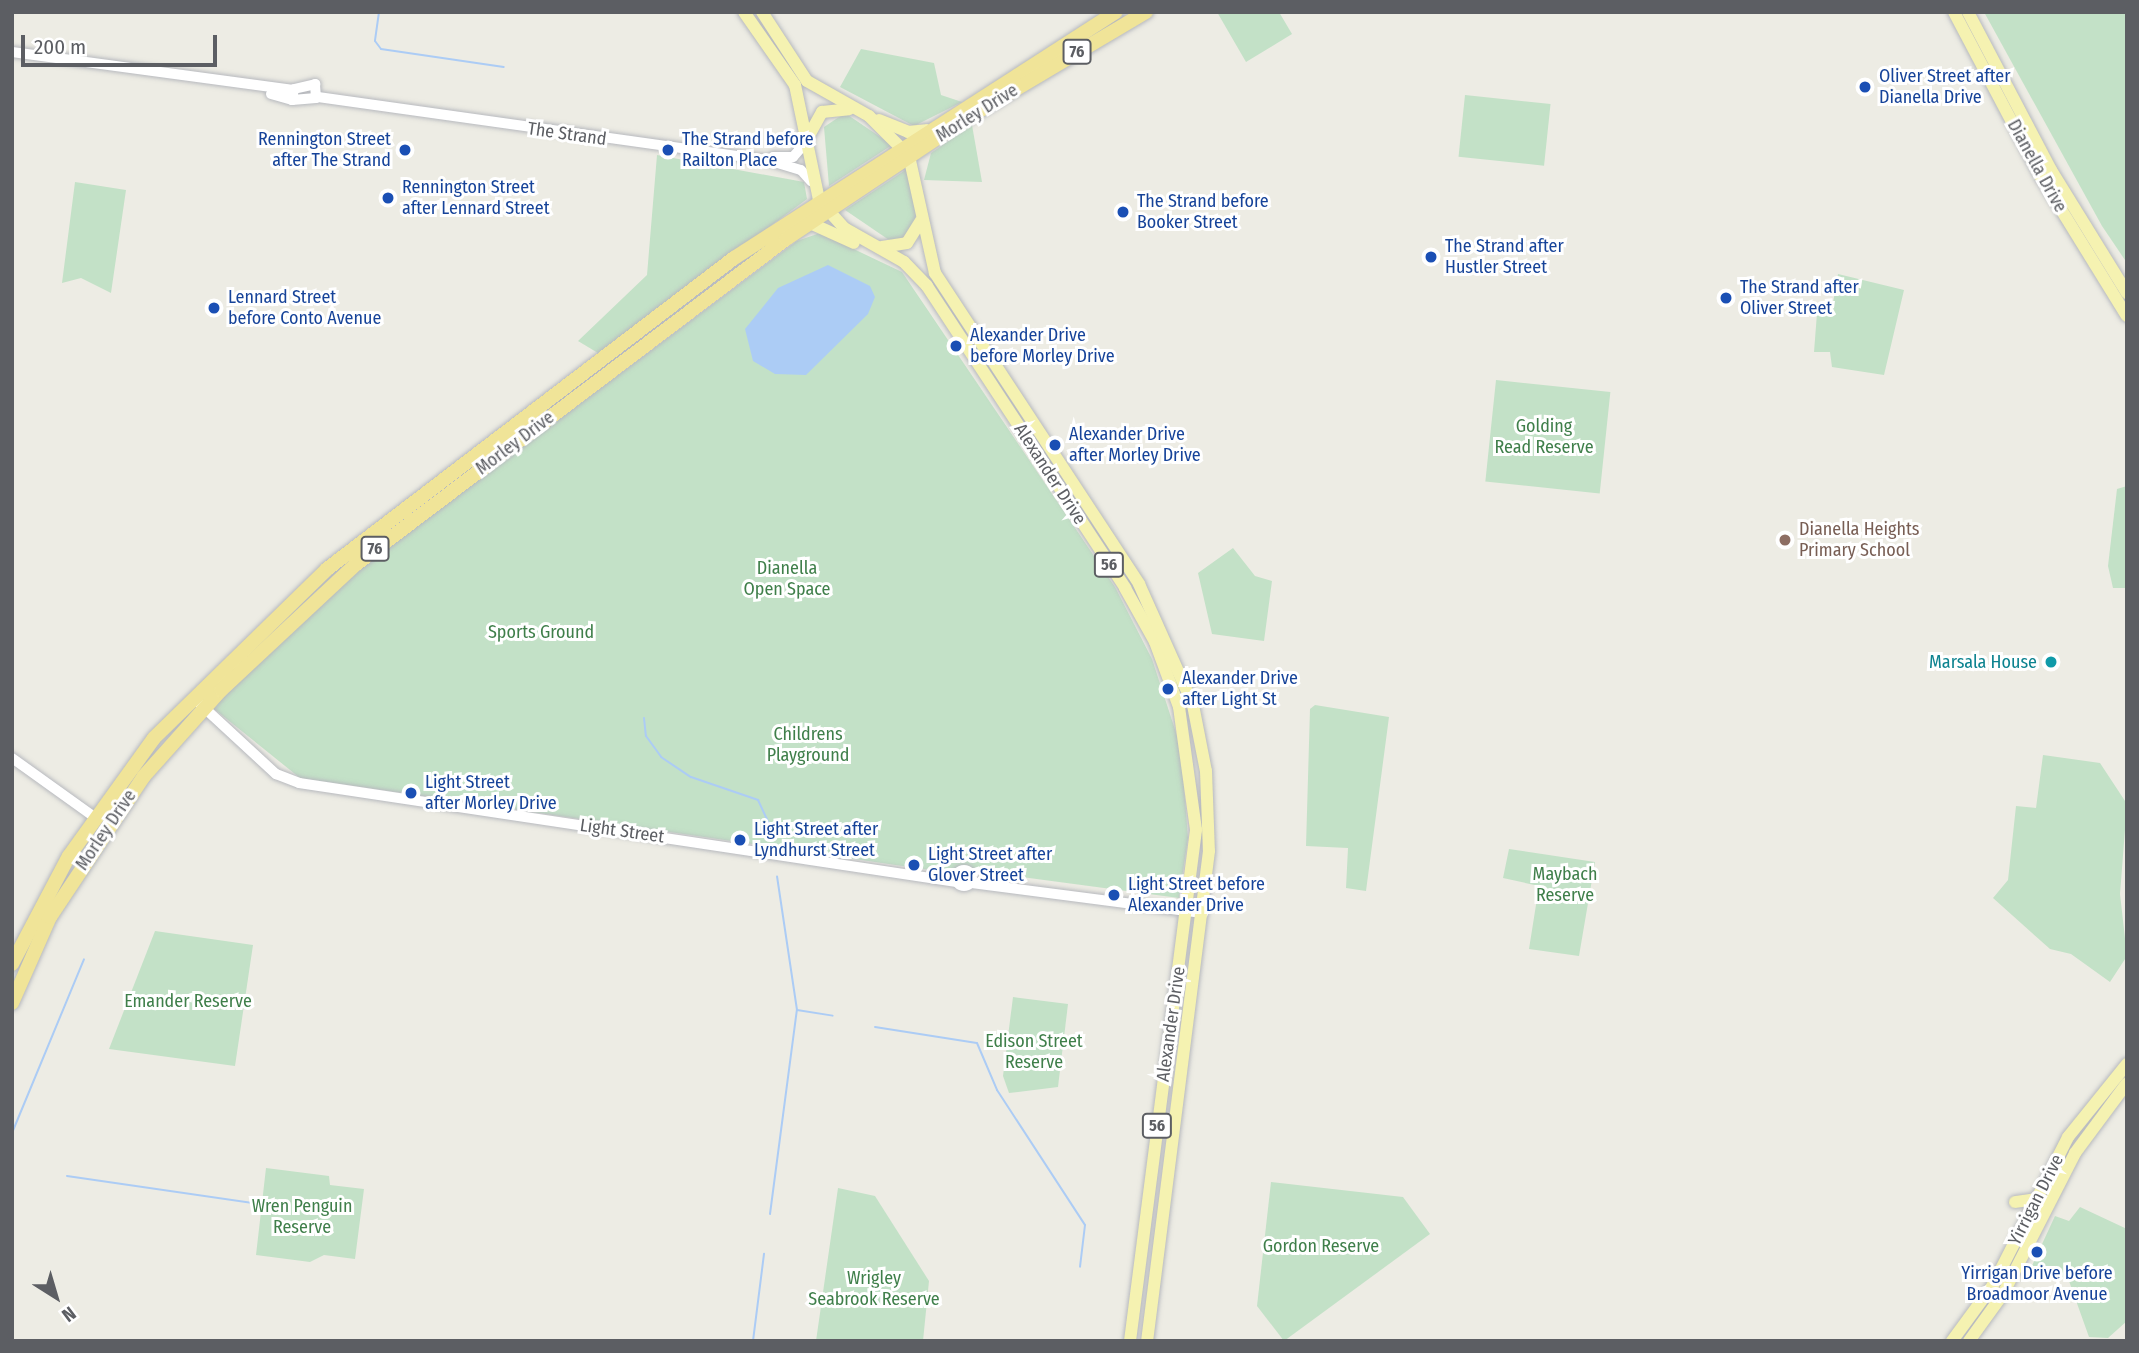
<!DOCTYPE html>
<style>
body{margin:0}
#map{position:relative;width:2139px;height:1353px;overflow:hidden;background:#edece4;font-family:"Fira Sans Condensed",sans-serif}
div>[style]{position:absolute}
.green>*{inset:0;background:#c3e1c7;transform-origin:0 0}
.water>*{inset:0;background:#acccf5}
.stream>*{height:2px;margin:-1px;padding:0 1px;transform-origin:1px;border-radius:1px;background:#acccf5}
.roads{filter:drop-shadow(0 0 2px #b7b9be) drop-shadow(0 0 2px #b7b9be)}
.secondary>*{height:10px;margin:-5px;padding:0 5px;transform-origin:5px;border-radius:5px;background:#fff}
.secondary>.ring{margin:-5px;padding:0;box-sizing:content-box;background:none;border:10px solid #fff;border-radius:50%}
.primary>*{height:12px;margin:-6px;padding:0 6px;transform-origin:6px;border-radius:6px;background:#f5f2b1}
.highway>*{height:14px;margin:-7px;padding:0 7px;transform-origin:7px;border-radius:7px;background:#f0e498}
.dots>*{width:19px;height:19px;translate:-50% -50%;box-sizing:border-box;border:4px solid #fff;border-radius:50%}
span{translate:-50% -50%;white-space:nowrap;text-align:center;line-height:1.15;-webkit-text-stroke:6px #fff;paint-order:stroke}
.shield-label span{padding:2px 5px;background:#fff;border:2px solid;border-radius:5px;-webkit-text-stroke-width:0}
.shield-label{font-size:16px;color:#5c5e63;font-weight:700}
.transit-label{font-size:18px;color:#164399}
.left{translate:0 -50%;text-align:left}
.right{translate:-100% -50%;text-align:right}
.street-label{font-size:18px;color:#5c5e63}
.park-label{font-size:18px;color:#3f7f4a}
.education-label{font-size:18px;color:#785e54}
.culture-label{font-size:18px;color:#0d838f}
.frame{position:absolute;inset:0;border:14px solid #5c5e63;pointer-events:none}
.north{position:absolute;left:21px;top:1262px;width:70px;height:70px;-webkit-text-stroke:5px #fff;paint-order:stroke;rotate:143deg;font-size:19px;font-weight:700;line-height:28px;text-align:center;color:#5c5e63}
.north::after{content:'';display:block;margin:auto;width:24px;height:32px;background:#5c5e63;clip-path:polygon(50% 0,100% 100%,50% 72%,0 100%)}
.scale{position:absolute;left:21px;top:35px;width:196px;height:32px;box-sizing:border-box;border:4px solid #5c5e63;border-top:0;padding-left:9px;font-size:21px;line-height:24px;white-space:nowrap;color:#5c5e63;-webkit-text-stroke:5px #fff;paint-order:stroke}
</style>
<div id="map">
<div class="green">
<i style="clip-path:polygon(1217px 12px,1279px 12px,1292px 34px,1246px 62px)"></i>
<i style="clip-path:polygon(1984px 12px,2127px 12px,2127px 263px,2102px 226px)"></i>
<i style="clip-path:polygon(861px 49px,934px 63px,941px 95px,962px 102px,914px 126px,840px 87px)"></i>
<i style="left:1465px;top:95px;width:86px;height:62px;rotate:6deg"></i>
<i style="clip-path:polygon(845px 113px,892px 145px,829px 186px,824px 127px)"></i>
<i style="clip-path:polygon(972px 125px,982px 182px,924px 180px,931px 153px)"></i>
<i style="clip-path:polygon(657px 155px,804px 182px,807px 199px,598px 353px,578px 341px,647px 275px)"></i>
<i style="clip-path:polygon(907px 169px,916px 215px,913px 234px,892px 242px,845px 210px)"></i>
<i style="clip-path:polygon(75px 182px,126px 190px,111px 293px,81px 278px,62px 283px)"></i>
<i style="clip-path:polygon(820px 233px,902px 272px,1115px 587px,1152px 659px,1181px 748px,1188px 838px,1179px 898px,976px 871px,957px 874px,300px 778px,213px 708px,341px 583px,797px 241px)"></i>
<i style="clip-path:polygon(1838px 274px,1904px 290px,1884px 375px,1832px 367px,1830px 352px,1814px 352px,1817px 313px,1832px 309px)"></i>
<i style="left:1496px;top:380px;width:115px;height:102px;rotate:6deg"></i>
<i style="clip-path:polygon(2127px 486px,2127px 588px,2113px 588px,2108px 566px,2117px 489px)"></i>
<i style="clip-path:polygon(1233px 548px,1255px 576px,1272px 581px,1264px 641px,1212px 634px,1198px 573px)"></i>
<i style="clip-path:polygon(1315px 705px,1389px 717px,1366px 891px,1346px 888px,1348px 848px,1306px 846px,1310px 709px)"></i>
<i style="clip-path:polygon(2043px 755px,2100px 763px,2127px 804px,2120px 894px,2127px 956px,2110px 982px,2071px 954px,2050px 949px,1993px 898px,2008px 880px,2016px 806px,2036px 808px)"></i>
<i style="clip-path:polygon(1509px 849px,1595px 862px,1579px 956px,1529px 949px,1539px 886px,1503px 878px)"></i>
<i style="clip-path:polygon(155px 931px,253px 945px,235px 1066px,109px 1049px)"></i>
<i style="clip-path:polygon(1013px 997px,1068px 1004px,1058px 1087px,1009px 1093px,1003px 1076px)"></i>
<i style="clip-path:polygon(266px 1168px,329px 1176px,330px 1185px,364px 1189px,355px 1259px,324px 1255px,310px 1262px,256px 1255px)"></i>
<i style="clip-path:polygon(1271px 1182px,1403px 1197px,1430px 1234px,1284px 1341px,1257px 1306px)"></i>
<i style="clip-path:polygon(838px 1188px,875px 1196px,929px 1281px,923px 1341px,816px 1341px)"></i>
<i style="clip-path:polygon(2080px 1207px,2127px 1229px,2127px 1321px,2108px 1338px,2089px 1337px,2069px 1281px,2031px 1268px,2055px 1216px,2069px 1221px)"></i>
</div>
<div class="water">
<i style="clip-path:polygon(828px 265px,870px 286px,875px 297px,868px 314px,806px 375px,775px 374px,753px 361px,745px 329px,778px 288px)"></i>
</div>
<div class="stream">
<i style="left:379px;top:12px;width:29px;rotate:98deg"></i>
<i style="left:375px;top:41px;width:10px;rotate:53deg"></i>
<i style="left:381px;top:49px;width:124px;rotate:8.3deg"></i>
<i style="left:644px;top:718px;width:18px;rotate:84deg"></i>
<i style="left:646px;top:736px;width:26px;rotate:54deg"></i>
<i style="left:661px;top:757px;width:36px;rotate:34deg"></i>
<i style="left:691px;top:777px;width:71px;rotate:18.9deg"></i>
<i style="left:758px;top:800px;width:38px;rotate:65deg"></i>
<i style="left:797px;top:1010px;width:36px;rotate:9deg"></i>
<i style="left:875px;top:1027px;width:103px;rotate:8.9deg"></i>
<i style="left:977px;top:1043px;width:51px;rotate:66.9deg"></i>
<i style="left:997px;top:1090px;width:161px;rotate:56.9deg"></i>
<i style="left:1085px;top:1225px;width:42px;rotate:96.8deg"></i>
<i style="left:12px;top:1133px;width:188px;rotate:-67.5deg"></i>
<i style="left:67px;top:1176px;width:194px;rotate:8.3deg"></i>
<i style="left:770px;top:1214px;width:206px;rotate:-82.5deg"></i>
<i style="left:797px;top:1010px;width:135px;rotate:-98.5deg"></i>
<i style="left:753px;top:1341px;width:88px;rotate:-82.8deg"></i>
</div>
<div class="roads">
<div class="secondary">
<i style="left:12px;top:52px;width:284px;rotate:7.7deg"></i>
<i style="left:315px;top:84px;width:14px;rotate:86deg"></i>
<i style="left:316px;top:98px;width:24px;rotate:175deg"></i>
<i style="left:292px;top:100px;width:11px;rotate:-80deg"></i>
<i style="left:294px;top:89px;width:22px;rotate:-13deg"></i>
<i style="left:271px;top:94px;width:22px;rotate:16deg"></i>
<i style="left:318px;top:97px;width:457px;rotate:8deg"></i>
<i style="left:771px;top:161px;width:31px;rotate:17deg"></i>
<i style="left:801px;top:170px;width:15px;rotate:48deg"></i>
<i style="left:773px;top:157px;width:20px"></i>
<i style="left:793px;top:157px;width:20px;rotate:-49deg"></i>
<i style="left:199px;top:703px;width:105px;rotate:42.7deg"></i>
<i style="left:276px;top:774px;width:25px;rotate:21deg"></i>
<i style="left:299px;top:783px;width:665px;rotate:8.56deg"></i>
<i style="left:12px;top:758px;width:100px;rotate:35.6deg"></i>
<i class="ring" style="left:956px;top:870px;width:6px;height:6px"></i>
<i style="left:971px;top:883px;width:234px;rotate:7.4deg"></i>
</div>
<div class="primary">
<i style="left:744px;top:12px;width:89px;rotate:55.1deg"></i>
<i style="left:795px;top:85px;width:117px;rotate:78.2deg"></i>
<i style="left:819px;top:200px;width:38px;rotate:48deg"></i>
<i style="left:844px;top:228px;width:69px;rotate:29.5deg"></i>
<i style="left:904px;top:262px;width:33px;rotate:46deg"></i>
<i style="left:927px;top:286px;width:361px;rotate:56.7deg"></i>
<i style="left:1125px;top:588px;width:62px;rotate:60.9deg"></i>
<i style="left:1155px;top:642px;width:69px;rotate:69.7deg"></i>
<i style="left:1179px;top:707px;width:124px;rotate:82.1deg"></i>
<i style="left:1196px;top:830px;width:515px;rotate:97.36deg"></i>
<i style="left:762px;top:12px;width:82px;rotate:56.9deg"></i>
<i style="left:807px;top:81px;width:71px;rotate:29.4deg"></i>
<i style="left:869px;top:116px;width:57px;rotate:45deg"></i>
<i style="left:909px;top:156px;width:120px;rotate:77.5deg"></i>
<i style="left:935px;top:273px;width:372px;rotate:56.7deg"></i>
<i style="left:1139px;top:584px;width:133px;rotate:65.9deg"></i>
<i style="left:1193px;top:705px;width:67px;rotate:78.9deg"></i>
<i style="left:1206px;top:771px;width:80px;rotate:87.9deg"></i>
<i style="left:1209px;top:851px;width:494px;rotate:97.2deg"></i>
<i style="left:1954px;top:12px;width:187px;rotate:62.2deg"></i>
<i style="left:2041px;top:177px;width:163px;rotate:58.3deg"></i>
<i style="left:1968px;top:12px;width:178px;rotate:62.3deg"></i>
<i style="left:2051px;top:170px;width:145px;rotate:58.3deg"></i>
<i style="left:879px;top:120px;width:31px;rotate:22deg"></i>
<i style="left:908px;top:132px;width:18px;rotate:-6deg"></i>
<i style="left:807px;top:139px;width:31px;rotate:-61deg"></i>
<i style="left:822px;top:112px;width:27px;rotate:-6deg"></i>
<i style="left:810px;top:223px;width:48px;rotate:24.4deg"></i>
<i style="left:882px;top:247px;width:25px;rotate:-9deg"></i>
<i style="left:907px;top:243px;width:26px;rotate:-58deg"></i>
<i style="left:2015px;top:1202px;width:22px;rotate:-8deg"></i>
<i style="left:1952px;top:1341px;width:69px;rotate:-53.8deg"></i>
<i style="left:1993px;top:1285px;width:166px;rotate:-63.1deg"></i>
<i style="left:2068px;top:1137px;width:94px;rotate:-51.1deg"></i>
<i style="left:1969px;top:1341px;width:58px;rotate:-54.1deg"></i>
<i style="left:2003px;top:1294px;width:158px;rotate:-62.9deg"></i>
<i style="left:2075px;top:1153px;width:87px;rotate:-53.4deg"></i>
</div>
<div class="highway">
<i style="left:12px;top:964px;width:122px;rotate:-62.2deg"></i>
<i style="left:69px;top:856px;width:145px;rotate:-54.2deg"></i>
<i style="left:154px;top:738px;width:242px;rotate:-44.3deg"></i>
<i style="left:327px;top:569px;width:512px;rotate:-37.38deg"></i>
<i style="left:734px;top:258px;width:454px;rotate:-32.8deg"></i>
<i style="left:12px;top:1003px;width:94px;rotate:-66.2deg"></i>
<i style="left:50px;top:917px;width:169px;rotate:-56.3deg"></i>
<i style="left:144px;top:776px;width:115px;rotate:-48.2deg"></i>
<i style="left:221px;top:690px;width:183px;rotate:-43deg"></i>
<i style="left:355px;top:565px;width:540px;rotate:-37.1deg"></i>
<i style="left:786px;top:239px;width:220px;rotate:-33.7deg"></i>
<i style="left:969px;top:117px;width:206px;rotate:-30.7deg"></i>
</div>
</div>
<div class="dots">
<i style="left:1865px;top:87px;background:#1a4fb4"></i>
<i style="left:405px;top:150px;background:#1a4fb4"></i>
<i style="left:668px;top:150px;background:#1a4fb4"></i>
<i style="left:388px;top:198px;background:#1a4fb4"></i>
<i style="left:1123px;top:212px;background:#1a4fb4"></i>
<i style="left:1431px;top:257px;background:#1a4fb4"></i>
<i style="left:1726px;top:298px;background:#1a4fb4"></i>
<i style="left:214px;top:308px;background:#1a4fb4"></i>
<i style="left:956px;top:346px;background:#1a4fb4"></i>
<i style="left:1055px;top:445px;background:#1a4fb4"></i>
<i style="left:1785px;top:540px;background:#8d6e63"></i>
<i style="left:2051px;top:662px;background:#0f9aa8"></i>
<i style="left:1168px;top:689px;background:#1a4fb4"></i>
<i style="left:411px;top:793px;background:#1a4fb4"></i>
<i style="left:740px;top:840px;background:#1a4fb4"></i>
<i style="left:914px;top:865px;background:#1a4fb4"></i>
<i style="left:1114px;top:895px;background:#1a4fb4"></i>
<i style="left:2037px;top:1252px;background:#1a4fb4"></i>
</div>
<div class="shield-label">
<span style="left:1077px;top:52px">76</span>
<span style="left:375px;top:549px">76</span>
<span style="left:1109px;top:565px">56</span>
<span style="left:1157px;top:1126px">56</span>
</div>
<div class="transit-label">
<span class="left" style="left:1879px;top:87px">Oliver Street after<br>Dianella Drive</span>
<span class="right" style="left:391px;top:150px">Rennington Street<br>after The Strand</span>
<span class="left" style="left:682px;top:150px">The Strand before<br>Railton Place</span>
<span class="left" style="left:402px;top:198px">Rennington Street<br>after Lennard Street</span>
<span class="left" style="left:1137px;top:212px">The Strand before<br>Booker Street</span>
<span class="left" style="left:1445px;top:257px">The Strand after<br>Hustler Street</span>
<span class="left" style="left:1740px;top:298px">The Strand after<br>Oliver Street</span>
<span class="left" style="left:228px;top:308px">Lennard Street<br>before Conto Avenue</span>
<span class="left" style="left:970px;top:346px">Alexander Drive<br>before Morley Drive</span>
<span class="left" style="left:1069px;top:445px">Alexander Drive<br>after Morley Drive</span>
<span class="left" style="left:1182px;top:689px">Alexander Drive<br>after Light St</span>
<span class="left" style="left:425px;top:793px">Light Street<br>after Morley Drive</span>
<span class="left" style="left:754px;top:840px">Light Street after<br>Lyndhurst Street</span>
<span class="left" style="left:928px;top:865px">Light Street after<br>Glover Street</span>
<span class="left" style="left:1128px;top:895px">Light Street before<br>Alexander Drive</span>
<span style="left:2037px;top:1284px">Yirrigan Drive before<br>Broadmoor Avenue</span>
</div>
<div class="street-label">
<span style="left:977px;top:113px;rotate:-32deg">Morley Drive</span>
<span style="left:567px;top:134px;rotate:8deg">The Strand</span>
<span style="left:2037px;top:166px;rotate:61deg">Dianella Drive</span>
<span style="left:515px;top:443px;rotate:-37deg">Morley Drive</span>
<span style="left:1050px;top:474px;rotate:57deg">Alexander Drive</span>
<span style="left:106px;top:830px;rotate:-56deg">Morley Drive</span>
<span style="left:622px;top:831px;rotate:8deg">Light Street</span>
<span style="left:1171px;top:1024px;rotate:-82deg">Alexander Drive</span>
<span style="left:2036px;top:1200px;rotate:-63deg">Yirrigan Drive</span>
</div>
<div class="park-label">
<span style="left:1544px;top:437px">Golding<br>Read Reserve</span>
<span style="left:787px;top:579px">Dianella<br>Open Space</span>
<span style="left:541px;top:632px">Sports Ground</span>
<span style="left:808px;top:745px">Childrens<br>Playground</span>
<span style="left:1565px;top:885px">Maybach<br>Reserve</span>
<span style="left:188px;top:1001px">Emander Reserve</span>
<span style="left:1034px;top:1052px">Edison Street<br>Reserve</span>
<span style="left:302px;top:1217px">Wren Penguin<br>Reserve</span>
<span style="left:1321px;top:1246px">Gordon Reserve</span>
<span style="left:874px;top:1289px">Wrigley<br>Seabrook Reserve</span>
</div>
<div class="education-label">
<span class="left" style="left:1799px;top:540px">Dianella Heights<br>Primary School</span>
</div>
<div class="culture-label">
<span class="right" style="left:2037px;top:662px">Marsala House</span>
</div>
<div class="frame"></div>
<div class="north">N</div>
<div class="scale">200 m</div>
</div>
